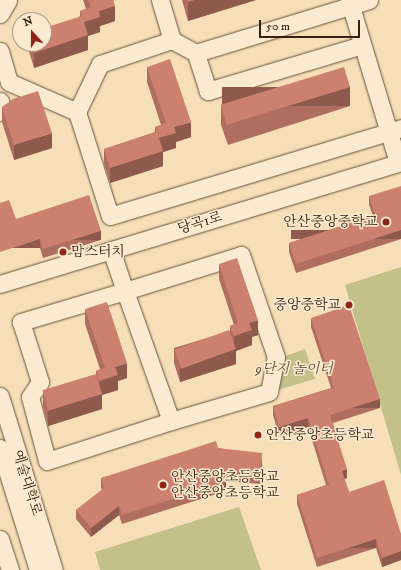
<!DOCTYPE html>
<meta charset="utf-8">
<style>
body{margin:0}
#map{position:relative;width:401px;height:570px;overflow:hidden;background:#f6dfb8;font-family:"IM FELL DW Pica","Noto Serif KR",serif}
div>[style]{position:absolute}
.green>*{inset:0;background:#c3c08a}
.roads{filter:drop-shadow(0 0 1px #685039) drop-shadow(0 0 1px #685039)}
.minor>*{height:17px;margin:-8.5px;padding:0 8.5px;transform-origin:8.5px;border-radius:8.5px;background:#f9ead1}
.wall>*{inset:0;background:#af6e5f}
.shaded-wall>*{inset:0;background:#8f5a4e;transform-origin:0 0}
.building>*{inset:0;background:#cc806f;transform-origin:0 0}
.dots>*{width:11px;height:11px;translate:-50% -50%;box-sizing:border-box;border:2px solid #f9ead1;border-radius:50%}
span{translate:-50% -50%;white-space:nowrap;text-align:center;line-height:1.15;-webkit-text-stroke:3px #f9ead1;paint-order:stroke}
.poi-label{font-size:14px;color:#38200f}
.right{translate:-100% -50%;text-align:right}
.left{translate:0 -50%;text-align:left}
.street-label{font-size:14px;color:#38200f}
.park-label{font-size:14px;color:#625034;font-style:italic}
.north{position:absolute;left:12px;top:12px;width:40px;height:40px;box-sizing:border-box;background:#f9ead1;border:1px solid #ac9983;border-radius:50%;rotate:339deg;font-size:11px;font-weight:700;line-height:16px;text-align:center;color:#38200f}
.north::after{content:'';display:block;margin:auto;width:14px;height:18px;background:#8f2418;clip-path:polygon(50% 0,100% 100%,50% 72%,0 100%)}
.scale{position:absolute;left:259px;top:20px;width:101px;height:18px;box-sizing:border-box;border:2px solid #38200f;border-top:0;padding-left:5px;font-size:12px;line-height:14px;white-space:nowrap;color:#38200f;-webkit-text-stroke:3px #f9ead1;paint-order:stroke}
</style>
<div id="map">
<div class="green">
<i style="clip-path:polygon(401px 267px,401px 475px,345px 285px)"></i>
<i style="clip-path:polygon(305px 349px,315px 379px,274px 391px,280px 358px)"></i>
<i style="clip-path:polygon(239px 507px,261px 570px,100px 570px,95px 552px)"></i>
</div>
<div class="roads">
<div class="minor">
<i style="left:160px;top:0;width:42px;rotate:73.3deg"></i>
<i style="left:349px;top:0;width:169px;rotate:73.2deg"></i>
<i style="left:0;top:14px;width:16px;rotate:-60deg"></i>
<i style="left:362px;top:45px;width:161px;rotate:163.4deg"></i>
<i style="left:208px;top:91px;width:40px;rotate:-108deg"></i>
<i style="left:196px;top:53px;width:181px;rotate:-17deg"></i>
<i style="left:0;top:51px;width:32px;rotate:74deg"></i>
<i style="left:9px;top:82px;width:74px;rotate:23.8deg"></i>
<i style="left:196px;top:53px;width:27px;rotate:-152deg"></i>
<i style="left:172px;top:40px;width:76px;rotate:161.6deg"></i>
<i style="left:100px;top:64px;width:53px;rotate:115.6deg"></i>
<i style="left:77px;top:112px;width:109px;rotate:72.4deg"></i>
<i style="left:110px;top:216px;width:304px;rotate:-16.8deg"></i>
<i style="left:0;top:101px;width:10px;rotate:73deg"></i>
<i style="left:3px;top:111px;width:3px;rotate:162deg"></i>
<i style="left:111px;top:250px;width:43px;rotate:71.1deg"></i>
<i style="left:125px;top:291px;width:138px;rotate:70.5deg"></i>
<i style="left:171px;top:421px;width:102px;rotate:-16.5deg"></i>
<i style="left:269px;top:392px;width:36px;rotate:-79deg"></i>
<i style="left:276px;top:357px;width:108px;rotate:-108.9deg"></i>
<i style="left:241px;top:255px;width:121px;rotate:162.8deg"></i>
<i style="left:125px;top:291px;width:109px;rotate:163.4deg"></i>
<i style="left:21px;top:322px;width:63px;rotate:72.4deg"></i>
<i style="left:40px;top:382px;width:18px;rotate:124deg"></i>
<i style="left:30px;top:397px;width:66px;rotate:75.1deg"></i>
<i style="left:47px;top:461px;width:130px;rotate:-17.9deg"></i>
<i style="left:0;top:284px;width:419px;rotate:-16.9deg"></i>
<i style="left:0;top:396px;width:182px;rotate:72.8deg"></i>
<i style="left:0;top:448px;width:128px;rotate:72.7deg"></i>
<i style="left:0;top:539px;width:33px;rotate:72deg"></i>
</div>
</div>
<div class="wall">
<i style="clip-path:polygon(83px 0,113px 0,115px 21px,100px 26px,100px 32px,88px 36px,88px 50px,34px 68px,28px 48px,28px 44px,44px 44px,80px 16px,80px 11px,86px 9px)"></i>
<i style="clip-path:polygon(182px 0,256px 0,188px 21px)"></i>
<i style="clip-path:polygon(147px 67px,191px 137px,176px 142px,176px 148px,163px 152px,163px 166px,110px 183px,104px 164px,104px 149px,155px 132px,155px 127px,161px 125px,147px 82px)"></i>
<i style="clip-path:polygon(221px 106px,350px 106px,228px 145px,221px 125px)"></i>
<i style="clip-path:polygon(2px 107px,52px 148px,14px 160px,2px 122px)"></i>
<i style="clip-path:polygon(369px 196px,401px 239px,296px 273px,289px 252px,289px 243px,373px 216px,369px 205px)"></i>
<i style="clip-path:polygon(16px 219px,101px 240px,43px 258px,40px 248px)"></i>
<i style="clip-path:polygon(219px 264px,258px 335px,252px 337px,252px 345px,236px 351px,236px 364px,180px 382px,174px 363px,174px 348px,230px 331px,230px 326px,234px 325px,219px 279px)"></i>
<i style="clip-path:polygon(85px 309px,127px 378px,118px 381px,118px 390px,102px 395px,102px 409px,48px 426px,43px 407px,43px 392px,96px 375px,96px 371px,100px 369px,85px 324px)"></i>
<i style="clip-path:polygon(311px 318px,380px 408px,333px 423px,347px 478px,344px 479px,349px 492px,401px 534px,401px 560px,382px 567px,376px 548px,317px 567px,297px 504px,297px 495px,326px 485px,308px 427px,279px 436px,273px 415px,273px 406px,331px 388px,311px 327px)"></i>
<i style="clip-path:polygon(218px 448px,262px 462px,260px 484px,225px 481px,226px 491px,122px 524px,119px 515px,91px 537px,76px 519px,76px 510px,102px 490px,101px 487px,101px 478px)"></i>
</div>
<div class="shaded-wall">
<i style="clip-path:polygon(194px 0,256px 0,188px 21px,188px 2px)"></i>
<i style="clip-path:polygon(115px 6px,115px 21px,100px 26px,100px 32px,88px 36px,88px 50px,34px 68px,34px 53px,84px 22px,99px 11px)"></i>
<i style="left:350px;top:87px;width:19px;height:128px;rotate:90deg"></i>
<i style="clip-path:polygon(191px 122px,191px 137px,176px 142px,176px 148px,163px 152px,163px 166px,110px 183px,110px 168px,159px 138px,174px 127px)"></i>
<i style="clip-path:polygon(52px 133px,52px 148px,14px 160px,14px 145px)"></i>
<i style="left:401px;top:230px;width:9px;height:110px;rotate:90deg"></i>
<i style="left:101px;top:231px;width:9px;height:61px;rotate:90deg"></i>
<i style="left:40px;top:239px;width:9px;height:42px;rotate:90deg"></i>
<i style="clip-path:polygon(258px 320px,258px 335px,252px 337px,252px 345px,236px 351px,236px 364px,180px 382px,180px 368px,234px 350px,234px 336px,249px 323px)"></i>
<i style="clip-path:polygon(127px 363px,127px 378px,118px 381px,118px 390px,102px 395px,102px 409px,48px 426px,48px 411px,99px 394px,99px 381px,115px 367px)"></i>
<i style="left:380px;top:399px;width:9px;height:52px;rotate:90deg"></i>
<i style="clip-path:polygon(308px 418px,308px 427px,279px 436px,279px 427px)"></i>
<i style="clip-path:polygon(262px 453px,262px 462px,260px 484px,260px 475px)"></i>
<i style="clip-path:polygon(347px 469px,347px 478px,342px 480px,342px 471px)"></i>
<i style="left:226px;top:482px;width:9px;height:109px;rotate:90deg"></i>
<i style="clip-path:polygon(119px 506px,119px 515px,91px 537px,91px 528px)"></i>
<i style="left:376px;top:539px;width:9px;height:62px;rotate:90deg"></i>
<i style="clip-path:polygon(401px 551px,401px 560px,382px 567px,382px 558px)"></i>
</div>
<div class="building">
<i style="clip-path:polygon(88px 0,113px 0,115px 6px,99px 11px,100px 17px,84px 22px,88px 35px,34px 53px,31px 44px,44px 44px,44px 28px,82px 16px,80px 11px,91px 7px)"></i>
<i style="clip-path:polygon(188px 0,194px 0,188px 2px)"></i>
<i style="clip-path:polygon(170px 59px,191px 122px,174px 127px,176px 133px,159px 138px,163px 151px,110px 168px,104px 149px,157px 132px,155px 127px,166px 123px,147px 67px)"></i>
<i style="left:344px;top:67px;width:21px;height:129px;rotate:73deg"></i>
<i style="clip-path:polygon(38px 91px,52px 133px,14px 145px,2px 107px,13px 99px)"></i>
<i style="clip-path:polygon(401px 186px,401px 230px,296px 264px,289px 243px,375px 215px,369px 196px)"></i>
<i style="clip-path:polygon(89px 195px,101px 231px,43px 249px,40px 239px,0 252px,0 203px,9px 200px,16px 219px)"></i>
<i style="clip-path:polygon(237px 258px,258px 320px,249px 323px,252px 330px,234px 336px,230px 326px,238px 323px,219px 264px)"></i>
<i style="clip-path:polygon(107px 302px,127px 363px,115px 367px,118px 375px,99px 381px,96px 371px,105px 368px,85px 309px)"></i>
<i style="clip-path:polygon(349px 305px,380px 399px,330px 415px,347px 469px,342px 471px,349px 492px,384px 480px,401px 534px,401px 551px,382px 558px,376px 539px,317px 558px,297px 495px,329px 485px,308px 418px,279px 427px,273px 406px,334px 388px,311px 318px)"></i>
<i style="left:229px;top:330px;width:20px;height:58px;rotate:70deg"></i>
<i style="left:96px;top:374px;width:21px;height:56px;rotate:73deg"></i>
<i style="clip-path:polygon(216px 441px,218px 448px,262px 453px,260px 475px,222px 471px,226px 482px,122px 515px,119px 506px,91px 528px,76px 510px,104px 488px,101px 478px)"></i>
</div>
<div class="dots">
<i style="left:386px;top:222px;background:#8f2418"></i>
<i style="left:63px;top:252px;background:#8f2418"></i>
<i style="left:349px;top:305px;background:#8f2418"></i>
<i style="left:258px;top:435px;background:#8f2418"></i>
<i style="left:163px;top:485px;background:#8f2418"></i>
</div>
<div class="poi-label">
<span class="right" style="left:378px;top:222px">안산중앙중학교</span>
<span class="left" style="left:71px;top:252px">맘스터치</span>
<span class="right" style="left:341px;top:305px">중앙중학교</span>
<span class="left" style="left:266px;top:435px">안산중앙초등학교</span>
<span class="left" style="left:171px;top:485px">안산중앙초등학교<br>안산중앙초등학교</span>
</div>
<div class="street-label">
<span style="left:200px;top:223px;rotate:-17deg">당곡1로</span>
<span style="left:27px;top:483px;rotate:73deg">예술대학로</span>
</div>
<div class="park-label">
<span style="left:294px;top:369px">9단지 놀이터</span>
</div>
<div class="north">N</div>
<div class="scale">50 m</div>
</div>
